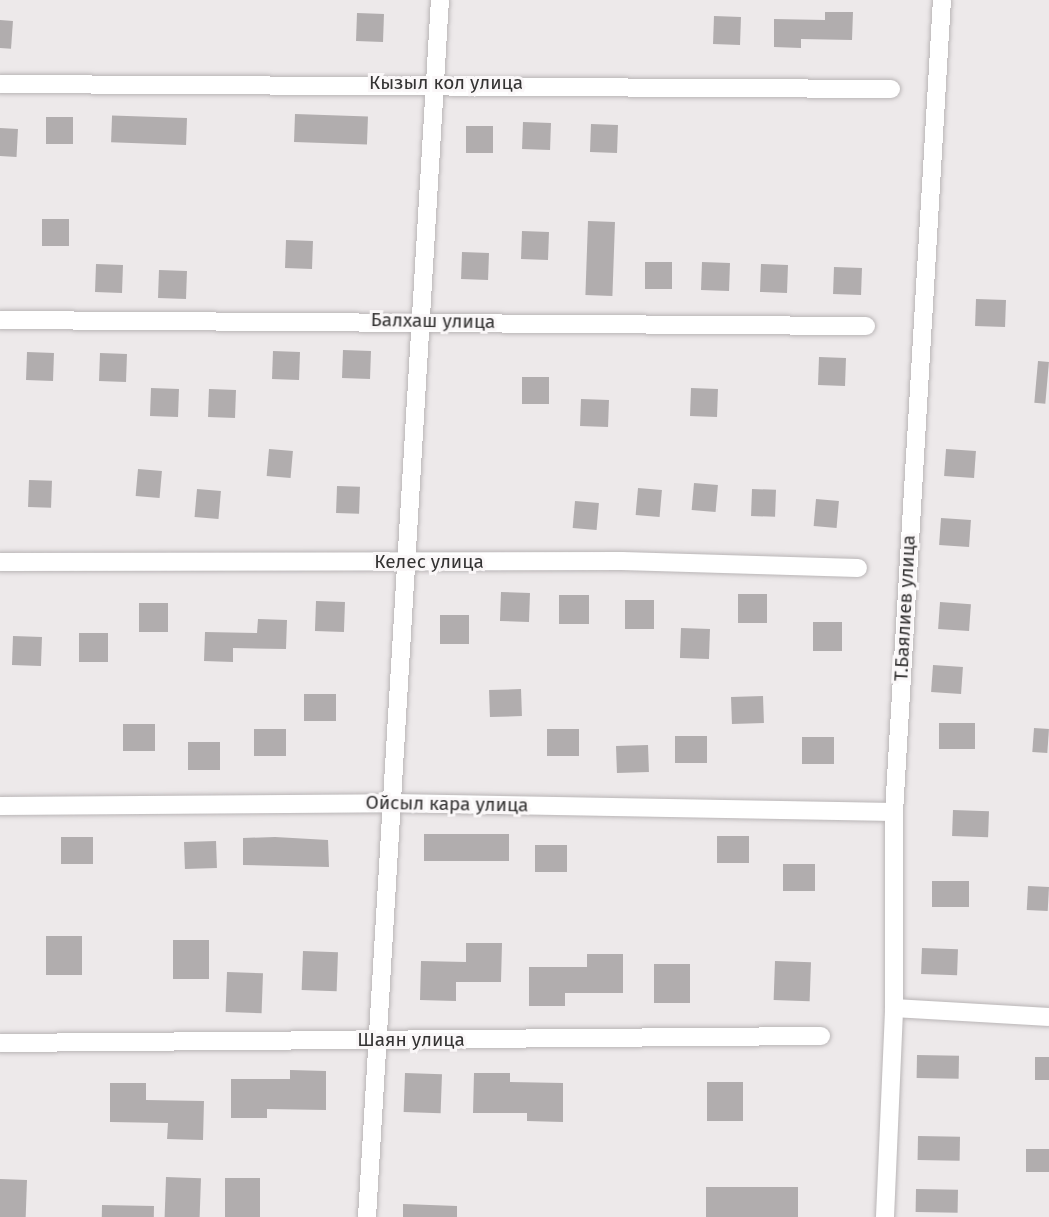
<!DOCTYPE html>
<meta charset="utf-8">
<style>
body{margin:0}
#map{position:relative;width:1049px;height:1217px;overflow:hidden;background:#ede9ea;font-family:"Fira Sans",sans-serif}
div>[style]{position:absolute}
.building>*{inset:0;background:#b1adae;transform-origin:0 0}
.roads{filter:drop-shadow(0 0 2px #b9b5b6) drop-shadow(0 0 2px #b9b5b6)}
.street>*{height:18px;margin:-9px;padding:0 9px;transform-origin:9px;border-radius:9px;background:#fff}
span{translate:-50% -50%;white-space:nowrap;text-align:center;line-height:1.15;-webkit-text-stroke:6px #faf7f8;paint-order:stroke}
.street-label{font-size:19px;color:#343333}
</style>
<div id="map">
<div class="building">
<i style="clip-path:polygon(825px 12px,853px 12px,852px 40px,801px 39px,801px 48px,774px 47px,774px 19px,825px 20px)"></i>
<i style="left:357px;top:13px;width:27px;height:28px;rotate:2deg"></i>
<i style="left:714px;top:16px;width:27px;height:28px;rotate:2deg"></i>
<i style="left:0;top:20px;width:13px;height:28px;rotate:4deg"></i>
<i style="left:295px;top:114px;width:73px;height:28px;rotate:2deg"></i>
<i style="left:46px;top:117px;width:27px;height:27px"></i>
<i style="left:187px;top:118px;width:27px;height:75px;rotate:92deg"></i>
<i style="left:523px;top:122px;width:28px;height:27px;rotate:2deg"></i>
<i style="left:591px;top:124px;width:27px;height:28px;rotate:2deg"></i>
<i style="left:466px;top:126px;width:27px;height:27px"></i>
<i style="left:0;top:128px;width:18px;height:28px;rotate:3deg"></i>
<i style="left:42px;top:219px;width:27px;height:27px"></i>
<i style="left:588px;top:221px;width:27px;height:74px;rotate:2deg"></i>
<i style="left:522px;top:231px;width:27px;height:28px;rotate:2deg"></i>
<i style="left:286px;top:240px;width:27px;height:28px;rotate:2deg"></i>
<i style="left:462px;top:252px;width:27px;height:27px;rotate:2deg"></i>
<i style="left:645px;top:262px;width:27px;height:27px"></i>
<i style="left:702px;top:262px;width:28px;height:28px;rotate:2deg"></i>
<i style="left:96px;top:264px;width:27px;height:28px;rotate:2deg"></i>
<i style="left:761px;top:264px;width:27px;height:28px;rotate:2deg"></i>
<i style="left:834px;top:267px;width:28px;height:27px;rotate:2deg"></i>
<i style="left:159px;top:270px;width:28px;height:28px;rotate:2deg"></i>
<i style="left:976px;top:299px;width:30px;height:27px;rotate:2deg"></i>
<i style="left:343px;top:350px;width:28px;height:28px;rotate:2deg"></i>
<i style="left:273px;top:351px;width:27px;height:28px;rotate:2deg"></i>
<i style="left:27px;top:352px;width:27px;height:28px;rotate:2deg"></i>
<i style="left:100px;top:353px;width:27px;height:28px;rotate:2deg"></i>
<i style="left:819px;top:357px;width:27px;height:28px;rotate:2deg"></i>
<i style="left:1038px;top:361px;width:11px;height:42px;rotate:5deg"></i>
<i style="left:522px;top:377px;width:27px;height:27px"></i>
<i style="left:151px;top:388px;width:28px;height:28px;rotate:2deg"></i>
<i style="left:691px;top:388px;width:27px;height:28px;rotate:2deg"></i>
<i style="left:209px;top:389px;width:27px;height:28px;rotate:2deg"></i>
<i style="left:581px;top:399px;width:28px;height:27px;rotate:2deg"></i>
<i style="left:269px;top:449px;width:24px;height:27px;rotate:5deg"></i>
<i style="left:946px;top:449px;width:30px;height:27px;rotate:4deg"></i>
<i style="left:138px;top:469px;width:24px;height:27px;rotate:5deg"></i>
<i style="left:29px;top:480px;width:23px;height:27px;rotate:2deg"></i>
<i style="left:694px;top:483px;width:24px;height:27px;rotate:5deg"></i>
<i style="left:337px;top:486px;width:23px;height:27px;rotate:2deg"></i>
<i style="left:638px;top:488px;width:24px;height:27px;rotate:5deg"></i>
<i style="left:197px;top:489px;width:24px;height:28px;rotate:5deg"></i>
<i style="left:752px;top:489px;width:24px;height:27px;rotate:2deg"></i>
<i style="left:816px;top:499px;width:23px;height:27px;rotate:5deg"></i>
<i style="left:575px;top:501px;width:24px;height:27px;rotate:5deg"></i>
<i style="left:941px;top:518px;width:30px;height:27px;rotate:4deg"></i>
<i style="left:501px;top:592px;width:29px;height:29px;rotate:2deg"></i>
<i style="left:738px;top:594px;width:29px;height:29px"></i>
<i style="left:559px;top:595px;width:30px;height:29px"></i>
<i style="left:625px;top:600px;width:29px;height:29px"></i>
<i style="left:316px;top:601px;width:29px;height:30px;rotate:2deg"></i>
<i style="left:940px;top:602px;width:31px;height:27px;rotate:4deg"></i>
<i style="left:139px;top:603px;width:29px;height:29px"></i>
<i style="left:440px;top:615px;width:29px;height:29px"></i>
<i style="clip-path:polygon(258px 619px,287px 620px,286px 649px,233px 648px,233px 662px,204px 661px,205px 632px,257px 633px)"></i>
<i style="left:813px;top:622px;width:29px;height:29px"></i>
<i style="left:681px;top:628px;width:29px;height:30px;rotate:2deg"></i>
<i style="left:79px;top:633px;width:29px;height:29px"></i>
<i style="left:13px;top:636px;width:29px;height:29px;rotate:2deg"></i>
<i style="left:933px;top:665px;width:30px;height:27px;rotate:4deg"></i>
<i style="left:521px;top:689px;width:27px;height:32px;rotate:88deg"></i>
<i style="left:304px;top:694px;width:32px;height:27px"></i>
<i style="left:763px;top:696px;width:27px;height:32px;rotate:88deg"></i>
<i style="left:939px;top:723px;width:36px;height:26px"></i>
<i style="left:123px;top:724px;width:32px;height:27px"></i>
<i style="left:1034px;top:728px;width:15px;height:24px;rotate:4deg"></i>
<i style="left:286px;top:729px;width:27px;height:32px;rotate:90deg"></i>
<i style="left:579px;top:729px;width:27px;height:32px;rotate:90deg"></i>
<i style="left:675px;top:736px;width:32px;height:27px"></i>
<i style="left:802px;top:737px;width:32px;height:27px"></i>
<i style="left:188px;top:742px;width:32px;height:28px"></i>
<i style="left:648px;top:745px;width:27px;height:32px;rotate:88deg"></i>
<i style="left:953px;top:810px;width:36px;height:26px;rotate:2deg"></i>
<i style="left:424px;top:834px;width:85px;height:27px"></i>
<i style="left:717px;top:836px;width:32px;height:27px"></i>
<i style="left:61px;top:837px;width:32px;height:27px"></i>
<i style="clip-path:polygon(275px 837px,328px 840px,329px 867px,243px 865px,243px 838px)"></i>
<i style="left:216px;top:841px;width:27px;height:32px;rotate:88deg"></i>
<i style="left:567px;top:845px;width:27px;height:32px;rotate:90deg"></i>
<i style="left:815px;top:864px;width:27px;height:32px;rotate:90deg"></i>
<i style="left:932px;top:881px;width:37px;height:26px"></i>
<i style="left:1028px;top:886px;width:21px;height:24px;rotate:3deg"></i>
<i style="left:46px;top:936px;width:36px;height:39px"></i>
<i style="left:173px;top:940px;width:36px;height:39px"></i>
<i style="clip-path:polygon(466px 943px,502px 943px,501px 982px,456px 982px,456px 1001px,420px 1000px,421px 961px,466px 962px)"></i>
<i style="left:922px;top:948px;width:36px;height:26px;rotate:2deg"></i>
<i style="left:303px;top:951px;width:35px;height:39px;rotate:2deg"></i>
<i style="clip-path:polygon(587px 954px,623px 954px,623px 993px,565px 993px,565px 1006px,529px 1006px,529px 967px,587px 967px)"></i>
<i style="left:775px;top:961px;width:36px;height:39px;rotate:2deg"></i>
<i style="left:654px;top:964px;width:36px;height:39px"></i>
<i style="left:227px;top:972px;width:36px;height:40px;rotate:2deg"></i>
<i style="left:917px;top:1055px;width:42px;height:23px;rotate:1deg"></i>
<i style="left:1035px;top:1057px;width:14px;height:23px"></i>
<i style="clip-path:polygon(290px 1070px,326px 1071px,326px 1110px,267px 1109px,267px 1118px,231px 1118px,231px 1079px,290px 1079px)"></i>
<i style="left:405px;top:1073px;width:37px;height:39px;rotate:2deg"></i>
<i style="clip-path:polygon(474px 1073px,510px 1073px,510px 1082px,563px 1083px,563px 1122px,527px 1121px,527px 1113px,473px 1113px)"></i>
<i style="left:707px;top:1082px;width:36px;height:39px"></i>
<i style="clip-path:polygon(110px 1083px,146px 1083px,146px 1100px,204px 1101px,203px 1140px,167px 1139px,168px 1123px,110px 1122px)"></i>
<i style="left:918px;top:1136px;width:42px;height:24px;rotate:1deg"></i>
<i style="left:1026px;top:1149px;width:23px;height:23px"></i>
<i style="left:166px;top:1177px;width:35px;height:40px;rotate:2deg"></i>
<i style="left:225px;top:1178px;width:35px;height:39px"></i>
<i style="left:0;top:1179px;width:27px;height:38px;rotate:2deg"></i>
<i style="left:798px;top:1187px;width:30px;height:92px;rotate:90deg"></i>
<i style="left:916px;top:1189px;width:42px;height:23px;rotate:1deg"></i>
<i style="clip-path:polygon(403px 1204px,457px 1206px,457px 1217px,403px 1217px)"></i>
<i style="left:102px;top:1205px;width:52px;height:12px;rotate:1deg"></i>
</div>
<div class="roads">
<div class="street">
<i style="left:0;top:84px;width:891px;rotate:0.32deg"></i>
<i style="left:0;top:320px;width:866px;rotate:0.4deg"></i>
<i style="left:0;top:562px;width:622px;rotate:-0.09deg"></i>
<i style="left:622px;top:561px;width:236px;rotate:1.7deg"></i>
<i style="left:0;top:806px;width:393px;rotate:-0.4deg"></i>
<i style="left:393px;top:803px;width:501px;rotate:1.03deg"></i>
<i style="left:894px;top:1008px;width:155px;rotate:3.3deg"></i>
<i style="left:0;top:1043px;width:821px;rotate:-0.49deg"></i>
<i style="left:367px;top:1217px;width:1219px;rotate:-86.57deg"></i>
<i style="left:885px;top:1217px;width:209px;rotate:-87.5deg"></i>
<i style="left:894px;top:1008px;width:196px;rotate:-90deg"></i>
<i style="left:894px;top:812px;width:813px;rotate:-86.62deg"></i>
</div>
</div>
<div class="street-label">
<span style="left:446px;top:83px">Кызыл кол улица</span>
<span style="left:433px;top:321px;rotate:1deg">Балхаш улица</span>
<span style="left:429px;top:562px">Келес улица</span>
<span style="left:905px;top:608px;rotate:-87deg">Т.Баялиев улица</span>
<span style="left:447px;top:804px;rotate:1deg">Ойсыл кара улица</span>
<span style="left:411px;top:1040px">Шаян улица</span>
</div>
</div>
